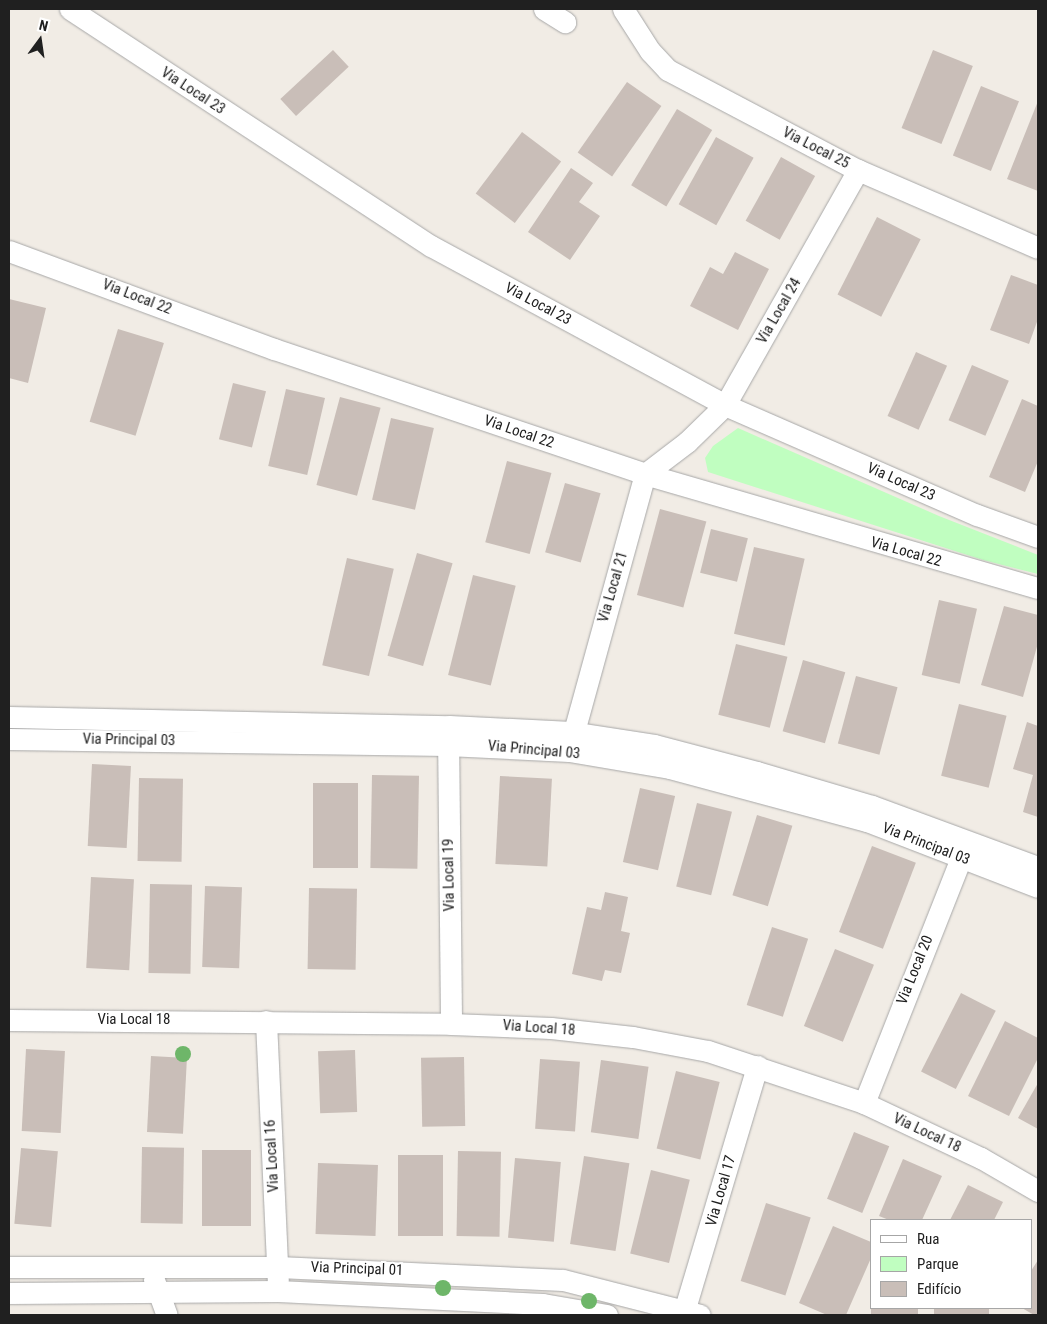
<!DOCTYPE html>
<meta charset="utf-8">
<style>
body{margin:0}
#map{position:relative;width:1047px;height:1324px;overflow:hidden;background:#f1ece5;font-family:"Roboto Condensed",sans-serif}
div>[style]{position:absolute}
.park>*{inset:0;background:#c0fec0}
.building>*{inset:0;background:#c9beb8;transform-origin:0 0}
.roads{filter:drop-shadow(0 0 1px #a7a7a7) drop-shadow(0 0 1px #a7a7a7)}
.street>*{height:21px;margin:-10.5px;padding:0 10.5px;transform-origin:10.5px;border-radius:10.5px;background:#fff}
.trees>*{width:16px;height:16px;margin:-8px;border-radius:50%;background:#6eb669}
span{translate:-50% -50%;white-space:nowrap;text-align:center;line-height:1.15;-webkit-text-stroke:4px #fff;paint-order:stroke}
.street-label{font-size:15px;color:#202020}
.frame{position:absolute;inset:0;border:10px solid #202020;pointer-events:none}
.legend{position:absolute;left:870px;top:1219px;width:162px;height:90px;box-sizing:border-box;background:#fff;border:1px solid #a6a6a6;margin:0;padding:6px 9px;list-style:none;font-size:15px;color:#202020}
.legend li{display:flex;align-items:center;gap:10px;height:25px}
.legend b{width:25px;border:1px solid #a6a6a6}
.north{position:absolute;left:15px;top:15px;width:50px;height:50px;-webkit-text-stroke:4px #fff;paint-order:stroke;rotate:14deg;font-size:14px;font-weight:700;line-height:20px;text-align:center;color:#202020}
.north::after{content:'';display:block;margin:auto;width:18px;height:22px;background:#202020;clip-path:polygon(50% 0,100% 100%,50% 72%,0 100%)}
</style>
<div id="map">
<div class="park">
<i style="clip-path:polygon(738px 428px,939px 516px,1038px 555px,1038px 574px,983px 560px,708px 472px,705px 458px,713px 446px)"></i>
</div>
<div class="building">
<i style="left:333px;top:50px;width:23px;height:72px;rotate:47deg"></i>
<i style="left:933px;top:50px;width:43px;height:84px;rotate:22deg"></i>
<i style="left:627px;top:82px;width:42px;height:86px;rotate:35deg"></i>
<i style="left:981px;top:86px;width:41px;height:75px;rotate:22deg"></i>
<i style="clip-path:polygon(1038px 101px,1038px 191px,1007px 179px)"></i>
<i style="left:677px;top:109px;width:41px;height:89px;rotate:31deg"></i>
<i style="left:522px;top:132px;width:49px;height:77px;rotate:37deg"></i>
<i style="left:716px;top:137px;width:43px;height:77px;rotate:29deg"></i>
<i style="left:781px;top:157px;width:39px;height:73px;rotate:29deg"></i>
<i style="clip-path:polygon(571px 168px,593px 183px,579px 202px,600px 216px,570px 260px,528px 232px)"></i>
<i style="left:877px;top:217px;width:49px;height:87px;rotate:27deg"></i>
<i style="clip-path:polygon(735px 252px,769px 269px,738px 330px,690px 306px,710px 267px,723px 274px)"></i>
<i style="clip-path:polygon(1011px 275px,1038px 285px,1038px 319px,1029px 344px,990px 330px)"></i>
<i style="clip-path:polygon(9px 299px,46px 308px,28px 383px,9px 378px)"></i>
<i style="left:118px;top:329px;width:48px;height:97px;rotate:17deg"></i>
<i style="left:916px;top:352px;width:34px;height:70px;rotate:24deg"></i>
<i style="left:972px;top:365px;width:40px;height:60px;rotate:23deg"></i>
<i style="left:233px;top:383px;width:34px;height:58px;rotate:14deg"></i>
<i style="left:286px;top:389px;width:40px;height:79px;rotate:13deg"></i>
<i style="left:340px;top:397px;width:42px;height:91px;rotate:15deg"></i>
<i style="clip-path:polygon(1022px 399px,1038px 406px,1038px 461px,1025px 492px,989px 477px)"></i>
<i style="left:391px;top:418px;width:44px;height:84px;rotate:13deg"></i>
<i style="left:507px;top:461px;width:46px;height:84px;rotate:15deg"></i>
<i style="left:565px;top:483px;width:37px;height:72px;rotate:16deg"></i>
<i style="left:660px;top:509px;width:48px;height:89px;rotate:15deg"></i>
<i style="left:711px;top:529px;width:38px;height:45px;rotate:14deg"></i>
<i style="left:754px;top:547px;width:52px;height:89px;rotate:13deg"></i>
<i style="left:417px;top:553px;width:37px;height:107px;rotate:16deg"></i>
<i style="left:347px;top:558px;width:48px;height:110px;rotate:13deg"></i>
<i style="left:473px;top:575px;width:44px;height:103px;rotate:14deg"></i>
<i style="left:939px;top:600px;width:39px;height:77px;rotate:13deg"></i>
<i style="clip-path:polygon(1004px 606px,1038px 615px,1038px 643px,1023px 697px,981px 685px)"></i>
<i style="left:736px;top:644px;width:53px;height:73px;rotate:14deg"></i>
<i style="left:803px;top:660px;width:44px;height:74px;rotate:16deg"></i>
<i style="left:856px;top:676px;width:43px;height:70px;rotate:15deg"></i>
<i style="left:959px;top:704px;width:49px;height:74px;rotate:14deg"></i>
<i style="clip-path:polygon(1027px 722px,1038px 726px,1038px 817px,1023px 812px,1033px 775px,1013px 769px)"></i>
<i style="left:92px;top:764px;width:39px;height:82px;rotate:3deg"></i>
<i style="left:372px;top:775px;width:47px;height:93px;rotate:1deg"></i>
<i style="left:500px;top:776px;width:52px;height:88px;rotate:3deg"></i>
<i style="left:139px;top:778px;width:44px;height:83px;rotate:1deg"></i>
<i style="left:313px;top:783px;width:45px;height:85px"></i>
<i style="left:640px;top:788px;width:36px;height:76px;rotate:13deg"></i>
<i style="left:697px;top:803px;width:36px;height:86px;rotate:14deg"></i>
<i style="left:757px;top:815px;width:37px;height:84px;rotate:17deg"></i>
<i style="left:872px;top:846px;width:47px;height:92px;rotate:21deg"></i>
<i style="left:91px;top:877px;width:43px;height:91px;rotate:3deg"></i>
<i style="left:150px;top:884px;width:42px;height:89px;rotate:1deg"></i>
<i style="left:205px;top:886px;width:37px;height:81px;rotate:2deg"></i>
<i style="left:309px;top:888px;width:48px;height:81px;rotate:1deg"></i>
<i style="clip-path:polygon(605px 892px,628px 897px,621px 931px,630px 933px,621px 973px,605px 970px,602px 981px,572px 974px,587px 907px,601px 910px)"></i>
<i style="left:772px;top:927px;width:38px;height:82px;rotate:18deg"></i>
<i style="left:835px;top:949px;width:42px;height:83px;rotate:22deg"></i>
<i style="left:961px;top:993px;width:39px;height:88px;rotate:27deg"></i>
<i style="clip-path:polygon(1005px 1021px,1038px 1038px,1038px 1058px,1009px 1116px,968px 1096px)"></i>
<i style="left:26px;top:1049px;width:39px;height:82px;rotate:3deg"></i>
<i style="left:355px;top:1050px;width:62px;height:37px;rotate:88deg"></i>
<i style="left:151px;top:1056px;width:36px;height:76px;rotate:3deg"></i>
<i style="left:464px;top:1057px;width:69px;height:43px;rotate:89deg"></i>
<i style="left:540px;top:1059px;width:40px;height:70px;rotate:4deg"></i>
<i style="left:601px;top:1060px;width:48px;height:73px;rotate:8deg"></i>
<i style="left:676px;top:1071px;width:45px;height:80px;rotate:14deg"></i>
<i style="clip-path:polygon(1038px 1083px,1038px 1129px,1018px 1118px)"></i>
<i style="left:854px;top:1132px;width:38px;height:72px;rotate:22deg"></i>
<i style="left:142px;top:1147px;width:42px;height:76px;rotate:1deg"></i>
<i style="left:21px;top:1148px;width:37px;height:76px;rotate:5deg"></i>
<i style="left:202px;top:1150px;width:49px;height:76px"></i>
<i style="left:458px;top:1151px;width:43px;height:85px;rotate:1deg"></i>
<i style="left:398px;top:1155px;width:45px;height:81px"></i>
<i style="left:584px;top:1156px;width:46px;height:89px;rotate:9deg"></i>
<i style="left:515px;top:1158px;width:46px;height:80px;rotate:5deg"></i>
<i style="clip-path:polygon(903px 1159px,942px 1176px,922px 1220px,889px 1220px,879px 1216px)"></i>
<i style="left:318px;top:1163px;width:60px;height:71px;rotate:2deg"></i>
<i style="left:651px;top:1170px;width:40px;height:86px;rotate:14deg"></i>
<i style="clip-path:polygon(968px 1185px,1003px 1202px,994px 1220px,950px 1220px)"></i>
<i style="left:766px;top:1203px;width:47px;height:82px;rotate:18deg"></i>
<i style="clip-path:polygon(833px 1226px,871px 1242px,871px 1258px,846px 1315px,827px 1315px,799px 1303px)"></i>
<i style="clip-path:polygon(1038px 1260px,1038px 1315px,1034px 1315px,1022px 1308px,1031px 1308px,1031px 1271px)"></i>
<i style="left:871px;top:1308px;width:47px;height:8px"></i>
<i style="left:934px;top:1308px;width:55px;height:8px"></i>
</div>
<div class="roads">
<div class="street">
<i style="left:70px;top:9px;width:432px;rotate:33.3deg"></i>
<i style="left:431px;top:246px;width:334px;rotate:28.4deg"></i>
<i style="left:725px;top:405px;width:275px;rotate:23.6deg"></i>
<i style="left:977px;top:515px;width:65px;rotate:19.8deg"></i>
<i style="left:544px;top:9px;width:25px;rotate:32deg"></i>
<i style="left:623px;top:9px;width:50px;rotate:57.3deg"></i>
<i style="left:650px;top:51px;width:26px;rotate:47deg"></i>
<i style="left:668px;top:70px;width:215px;rotate:27.8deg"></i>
<i style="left:858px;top:170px;width:196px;rotate:23.4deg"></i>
<i style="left:9px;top:251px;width:283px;rotate:20.3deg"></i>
<i style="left:274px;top:349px;width:391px;rotate:18.6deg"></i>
<i style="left:645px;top:474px;width:409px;rotate:16.2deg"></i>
<i style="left:9px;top:717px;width:440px;rotate:1.2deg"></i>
<i style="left:449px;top:726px;width:122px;rotate:2.8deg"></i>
<i style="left:571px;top:732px;width:84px;rotate:8.9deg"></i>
<i style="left:654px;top:745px;width:106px;rotate:14.7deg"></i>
<i style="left:757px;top:772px;width:120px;rotate:16.5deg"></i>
<i style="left:872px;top:806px;width:177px;rotate:20.2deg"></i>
<i style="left:448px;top:732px;width:292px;rotate:89.4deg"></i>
<i style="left:9px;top:739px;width:438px;rotate:0.8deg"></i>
<i style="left:447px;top:745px;width:122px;rotate:2.8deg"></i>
<i style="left:569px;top:751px;width:102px;rotate:9.6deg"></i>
<i style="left:670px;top:768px;width:204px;rotate:15.1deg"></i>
<i style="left:867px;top:821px;width:183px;rotate:21.1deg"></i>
<i style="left:570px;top:746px;width:282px;rotate:-74.6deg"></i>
<i style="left:645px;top:474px;width:53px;rotate:-37.3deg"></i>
<i style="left:687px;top:442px;width:53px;rotate:-44.2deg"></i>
<i style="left:725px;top:405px;width:270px;rotate:-60.5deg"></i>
<i style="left:9px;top:1020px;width:442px;rotate:0.5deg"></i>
<i style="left:451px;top:1024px;width:100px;rotate:2.3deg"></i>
<i style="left:551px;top:1028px;width:82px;rotate:6.3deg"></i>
<i style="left:633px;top:1037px;width:76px;rotate:10.6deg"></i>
<i style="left:708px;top:1051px;width:164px;rotate:18.4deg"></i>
<i style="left:864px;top:1103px;width:129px;rotate:25.2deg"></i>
<i style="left:981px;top:1158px;width:66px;rotate:30.1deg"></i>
<i style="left:266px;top:1021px;width:260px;rotate:87.4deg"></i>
<i style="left:864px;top:1103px;width:277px;rotate:-68.4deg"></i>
<i style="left:9px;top:1267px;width:269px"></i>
<i style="left:278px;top:1267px;width:285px;rotate:2.6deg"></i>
<i style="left:563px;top:1280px;width:141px;rotate:14.3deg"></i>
<i style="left:154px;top:1280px;width:37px;rotate:70deg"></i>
<i style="left:9px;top:1293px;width:269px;rotate:-0.4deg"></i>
<i style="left:278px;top:1291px;width:265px;rotate:2.8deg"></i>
<i style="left:543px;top:1304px;width:65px;rotate:9.8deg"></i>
<i style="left:683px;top:1315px;width:260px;rotate:-73.4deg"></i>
</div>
</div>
<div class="trees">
<i style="left:183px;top:1054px"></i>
<i style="left:443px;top:1288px"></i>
<i style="left:589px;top:1301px"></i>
</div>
<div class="street-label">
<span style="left:193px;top:91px;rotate:33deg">Via Local 23</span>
<span style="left:816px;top:148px;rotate:27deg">Via Local 25</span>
<span style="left:137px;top:297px;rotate:21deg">Via Local 22</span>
<span style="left:538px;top:304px;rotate:28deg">Via Local 23</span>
<span style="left:779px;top:311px;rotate:-60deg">Via Local 24</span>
<span style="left:519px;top:432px;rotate:19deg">Via Local 22</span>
<span style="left:901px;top:482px;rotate:24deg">Via Local 23</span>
<span style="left:906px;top:552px;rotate:16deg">Via Local 22</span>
<span style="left:613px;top:587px;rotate:-74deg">Via Local 21</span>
<span style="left:129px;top:740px;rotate:1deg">Via Principal 03</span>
<span style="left:534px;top:750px;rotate:5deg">Via Principal 03</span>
<span style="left:926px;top:844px;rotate:21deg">Via Principal 03</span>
<span style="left:449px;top:875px;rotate:-91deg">Via Local 19</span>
<span style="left:915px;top:970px;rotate:-68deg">Via Local 20</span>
<span style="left:134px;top:1020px">Via Local 18</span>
<span style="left:539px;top:1028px;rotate:4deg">Via Local 18</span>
<span style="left:927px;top:1133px;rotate:25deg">Via Local 18</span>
<span style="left:272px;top:1156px;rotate:-93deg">Via Local 16</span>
<span style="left:721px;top:1191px;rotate:-74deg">Via Local 17</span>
<span style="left:357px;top:1269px;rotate:2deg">Via Principal 01</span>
</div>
<div class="frame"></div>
<ul class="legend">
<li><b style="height:6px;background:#fff"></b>Rua</li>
<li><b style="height:14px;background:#c0fec0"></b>Parque</li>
<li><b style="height:14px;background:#c9beb8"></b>Edifício</li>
</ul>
<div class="north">N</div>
</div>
